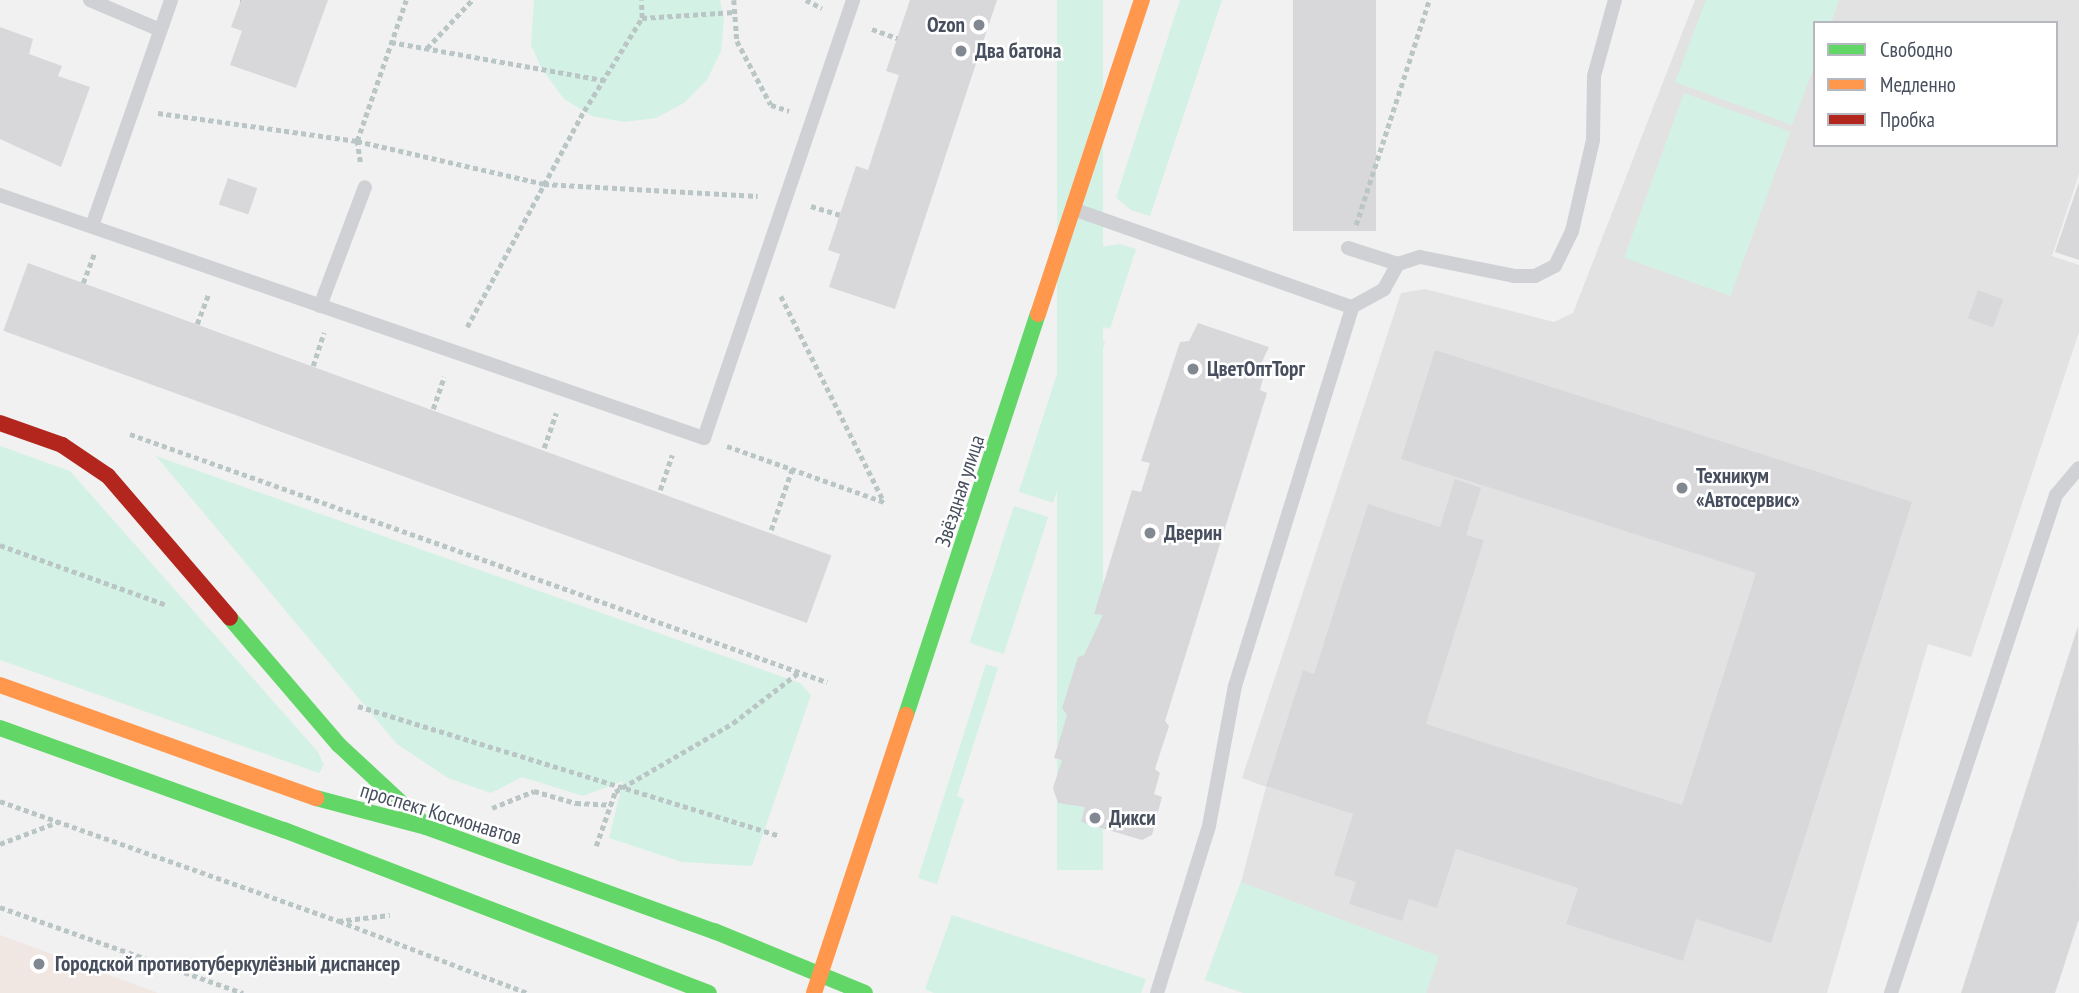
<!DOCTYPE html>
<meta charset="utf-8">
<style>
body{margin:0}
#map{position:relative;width:2079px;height:993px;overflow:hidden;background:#f1f1f1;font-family:"PT Sans Narrow",sans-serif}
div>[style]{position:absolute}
.education>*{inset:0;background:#e3e2e3}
.medical>*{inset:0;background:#f0e6e2}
.green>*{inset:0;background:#d4f1e5;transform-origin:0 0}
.building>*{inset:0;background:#d8d8db;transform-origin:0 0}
.path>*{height:4.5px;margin-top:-2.25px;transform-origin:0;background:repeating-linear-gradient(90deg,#bac6c5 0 5px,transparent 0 8.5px)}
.lane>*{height:14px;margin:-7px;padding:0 7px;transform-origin:7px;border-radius:7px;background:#cfd1d4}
.fast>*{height:16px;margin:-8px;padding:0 8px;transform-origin:8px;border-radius:8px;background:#63d668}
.slow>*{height:16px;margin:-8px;padding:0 8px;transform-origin:8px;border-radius:8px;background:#ff974d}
.jam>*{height:16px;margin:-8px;padding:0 8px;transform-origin:8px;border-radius:8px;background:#b3261e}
.dots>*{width:19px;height:19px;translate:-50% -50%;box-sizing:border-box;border:4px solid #fff;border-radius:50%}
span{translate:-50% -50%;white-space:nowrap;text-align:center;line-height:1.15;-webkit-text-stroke:5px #fff;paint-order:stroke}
.poi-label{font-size:21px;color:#474f5e;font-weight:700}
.right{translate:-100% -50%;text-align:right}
.left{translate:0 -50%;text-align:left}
.street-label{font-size:21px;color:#474f5e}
.legend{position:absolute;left:1813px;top:21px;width:245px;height:126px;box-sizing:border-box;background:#fff;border:2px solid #b5b9bf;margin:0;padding:9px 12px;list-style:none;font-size:21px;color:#474f5e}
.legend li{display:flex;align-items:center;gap:14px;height:35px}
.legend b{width:35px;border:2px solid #b5b9bf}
</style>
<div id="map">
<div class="education">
<i style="clip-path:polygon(evenodd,1695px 0,2079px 0,2079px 174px,2052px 256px,2079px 265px,2079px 332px,1971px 657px,1928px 644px,1827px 993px,1244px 993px,1205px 980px,1241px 882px,1266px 787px,1242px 778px,1401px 293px,1425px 289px,1554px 322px,1573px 313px,1695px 0,1815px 23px,2056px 23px,2056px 145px,1815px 145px,1815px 23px)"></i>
</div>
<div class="medical">
<i style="clip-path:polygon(0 935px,158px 993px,0 993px)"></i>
</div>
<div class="green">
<i style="clip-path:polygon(534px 0,720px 0,724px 19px,721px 51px,707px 80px,684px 103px,656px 118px,624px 122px,592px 116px,564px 99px,542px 69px,531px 45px)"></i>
<i style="left:1057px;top:0;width:46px;height:870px"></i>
<i style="clip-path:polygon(1180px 0,1222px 0,1150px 216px,1131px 210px,1116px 198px)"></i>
<i style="clip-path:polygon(1706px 0,1839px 0,1831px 23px,1815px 23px,1815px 65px,1792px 125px,1675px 82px)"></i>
<i style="left:1684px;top:93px;width:113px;height:175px;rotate:20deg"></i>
<i style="clip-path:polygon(1120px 244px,1136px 249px,1110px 329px,1075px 318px,1099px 247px)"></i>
<i style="left:1071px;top:331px;width:36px;height:169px;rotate:18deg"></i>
<i style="clip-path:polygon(0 446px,70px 471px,318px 752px,324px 765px,319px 773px,0 660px)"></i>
<i style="clip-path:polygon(156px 456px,800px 683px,811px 695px,752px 866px,682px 862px,609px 838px,623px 781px,583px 796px,522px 777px,491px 793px,448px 778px,397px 744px)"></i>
<i style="left:1014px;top:506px;width:36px;height:144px;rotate:18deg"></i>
<i style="clip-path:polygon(986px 664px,998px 668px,957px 796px,964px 799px,937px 884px,918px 878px)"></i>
<i style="clip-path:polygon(1241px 882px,1439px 956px,1426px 993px,1244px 993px,1205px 980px)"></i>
<i style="clip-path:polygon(952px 915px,1146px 979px,1141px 993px,934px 993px,925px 989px)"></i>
</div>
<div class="building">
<i style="clip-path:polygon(241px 0,328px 0,296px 88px,230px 65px,242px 31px,231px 27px)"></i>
<i style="clip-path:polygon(910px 0,997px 0,895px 309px,829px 287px,840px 254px,828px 250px,856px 166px,868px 170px,899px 75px,886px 71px)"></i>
<i style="left:1293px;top:0;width:83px;height:231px"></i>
<i style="clip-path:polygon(0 27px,33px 39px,29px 54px,62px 66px,58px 76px,90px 87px,61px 167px,0 139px)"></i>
<i style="left:228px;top:178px;width:31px;height:28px;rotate:19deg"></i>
<i style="clip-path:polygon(2079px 182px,2079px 260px,2055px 252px)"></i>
<i style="left:28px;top:263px;width:855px;height:72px;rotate:20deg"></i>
<i style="left:1978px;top:290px;width:27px;height:30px;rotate:20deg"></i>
<i style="clip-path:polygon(1198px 323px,1269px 347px,1260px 366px,1265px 372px,1260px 390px,1267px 393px,1165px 721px,1169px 726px,1155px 769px,1160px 773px,1154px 794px,1162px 797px,1152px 835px,1142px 840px,1081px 822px,1085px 807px,1058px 803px,1053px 788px,1062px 760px,1054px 758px,1067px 715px,1062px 708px,1078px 657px,1084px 655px,1103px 615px,1094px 614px,1132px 490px,1141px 492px,1150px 463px,1141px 461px,1180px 342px,1189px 341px)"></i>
<i style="clip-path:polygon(1435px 350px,1912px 502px,1771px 943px,1696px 919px,1683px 961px,1566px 924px,1578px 888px,1456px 849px,1437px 908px,1409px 899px,1402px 921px,1349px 904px,1356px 882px,1334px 875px,1353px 814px,1266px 786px,1303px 670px,1314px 674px,1368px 504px,1440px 527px,1455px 479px,1481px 488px,1466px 535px,1484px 540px,1426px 724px,1682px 805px,1756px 573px,1401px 459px)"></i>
<i style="clip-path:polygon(2078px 626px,2079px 919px,2062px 972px,2055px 993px,1961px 993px)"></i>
</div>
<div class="path">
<i style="left:240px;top:0;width:1px"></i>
<i style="left:734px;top:0;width:41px;rotate:85.8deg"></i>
<i style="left:737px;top:41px;width:72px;rotate:62deg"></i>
<i style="left:771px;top:105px;width:19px;rotate:18deg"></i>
<i style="left:806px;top:0;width:18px;rotate:27deg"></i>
<i style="left:642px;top:18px;width:93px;rotate:-3.7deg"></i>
<i style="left:872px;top:29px;width:27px;rotate:20deg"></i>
<i style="left:391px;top:42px;width:215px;rotate:10.2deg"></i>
<i style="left:427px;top:48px;width:66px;rotate:-46.8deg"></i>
<i style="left:158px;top:113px;width:201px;rotate:8deg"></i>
<i style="left:357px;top:141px;width:192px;rotate:12.9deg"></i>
<i style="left:544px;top:184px;width:214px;rotate:3.2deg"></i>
<i style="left:360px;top:162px;width:21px;rotate:-98deg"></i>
<i style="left:357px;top:141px;width:149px;rotate:-70.8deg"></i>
<i style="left:811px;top:206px;width:30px;rotate:17deg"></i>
<i style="left:1356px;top:225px;width:237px;rotate:-72deg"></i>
<i style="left:83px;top:283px;width:31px;rotate:-69deg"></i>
<i style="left:781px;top:296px;width:230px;rotate:63.4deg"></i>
<i style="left:197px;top:324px;width:31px;rotate:-69deg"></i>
<i style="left:467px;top:327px;width:246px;rotate:-61.6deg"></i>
<i style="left:584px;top:111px;width:110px;rotate:-58.1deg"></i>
<i style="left:642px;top:18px;width:18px;rotate:-93deg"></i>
<i style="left:313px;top:366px;width:35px;rotate:-72deg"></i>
<i style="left:433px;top:409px;width:34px;rotate:-71deg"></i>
<i style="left:130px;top:434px;width:740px;rotate:19.59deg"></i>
<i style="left:727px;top:446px;width:167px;rotate:19.6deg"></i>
<i style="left:544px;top:448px;width:37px;rotate:-71deg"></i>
<i style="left:660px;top:490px;width:37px;rotate:-71deg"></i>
<i style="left:771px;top:530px;width:65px;rotate:-71deg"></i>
<i style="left:0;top:545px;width:177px;rotate:19.8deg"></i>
<i style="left:358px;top:706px;width:439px;rotate:17.1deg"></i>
<i style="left:0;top:801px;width:359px;rotate:19.5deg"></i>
<i style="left:338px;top:921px;width:52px;rotate:-6.6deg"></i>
<i style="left:492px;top:808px;width:45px;rotate:-22deg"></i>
<i style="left:534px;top:791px;width:44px;rotate:15.9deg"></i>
<i style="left:576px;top:803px;width:35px;rotate:3deg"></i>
<i style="left:0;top:844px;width:62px;rotate:-20.8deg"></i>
<i style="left:596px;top:846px;width:57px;rotate:-70.6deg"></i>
<i style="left:615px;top:792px;width:137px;rotate:-30.3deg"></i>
<i style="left:733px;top:723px;width:82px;rotate:-37.6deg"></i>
<i style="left:0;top:907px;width:258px;rotate:19.5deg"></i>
<i style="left:339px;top:921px;width:202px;rotate:20.9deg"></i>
</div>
<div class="lane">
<i style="left:90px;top:0;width:76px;rotate:23.2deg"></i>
<i style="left:0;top:195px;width:745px;rotate:19.04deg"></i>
<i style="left:704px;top:438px;width:463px;rotate:-71.2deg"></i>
<i style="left:1073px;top:209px;width:296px;rotate:19.4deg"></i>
<i style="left:92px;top:226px;width:239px;rotate:-70.7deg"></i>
<i style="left:1348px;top:248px;width:52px;rotate:17.7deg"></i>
<i style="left:1398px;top:264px;width:23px;rotate:-18deg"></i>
<i style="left:1420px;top:257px;width:96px;rotate:11.4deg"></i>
<i style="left:1514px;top:276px;width:21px"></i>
<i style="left:1535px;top:276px;width:22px;rotate:-27deg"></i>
<i style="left:1555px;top:266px;width:39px;rotate:-64deg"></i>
<i style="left:1572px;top:231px;width:93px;rotate:-77deg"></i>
<i style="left:1593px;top:140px;width:64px;rotate:-89.1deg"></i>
<i style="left:1594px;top:76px;width:79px;rotate:-74.6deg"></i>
<i style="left:320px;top:306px;width:127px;rotate:-69.3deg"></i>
<i style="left:1157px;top:993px;width:175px;rotate:-72.7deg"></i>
<i style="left:1209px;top:826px;width:142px;rotate:-79.5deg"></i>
<i style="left:1235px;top:686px;width:397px;rotate:-72.8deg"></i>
<i style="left:1352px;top:307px;width:37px;rotate:-29deg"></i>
<i style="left:1384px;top:289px;width:29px;rotate:-61deg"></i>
<i style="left:1891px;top:993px;width:525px;rotate:-71.67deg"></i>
<i style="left:2056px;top:495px;width:35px;rotate:-50deg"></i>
</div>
<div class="fast">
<i style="left:230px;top:618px;width:167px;rotate:49.4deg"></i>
<i style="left:339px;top:745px;width:117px;rotate:42.9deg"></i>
<i style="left:906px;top:715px;width:422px;rotate:-71.8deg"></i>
<i style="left:0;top:728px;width:302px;rotate:19.8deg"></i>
<i style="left:284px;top:830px;width:455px;rotate:21deg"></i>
<i style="left:316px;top:798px;width:114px;rotate:14.8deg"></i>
<i style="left:426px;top:827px;width:306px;rotate:19.9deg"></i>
<i style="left:714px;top:931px;width:163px;rotate:22.3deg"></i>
</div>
<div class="slow">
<i style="left:1038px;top:314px;width:331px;rotate:-71.7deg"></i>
<i style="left:0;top:685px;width:336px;rotate:19.7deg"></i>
<i style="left:814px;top:993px;width:293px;rotate:-71.7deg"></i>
</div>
<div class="jam">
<i style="left:0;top:423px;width:66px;rotate:19.5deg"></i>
<i style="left:62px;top:445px;width:55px;rotate:34deg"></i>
<i style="left:108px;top:476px;width:187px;rotate:49.3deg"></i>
</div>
<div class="dots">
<i style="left:979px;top:25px;background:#828891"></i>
<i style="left:961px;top:51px;background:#828891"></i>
<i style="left:1193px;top:369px;background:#828891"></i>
<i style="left:1682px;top:488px;background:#828891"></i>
<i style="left:1150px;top:533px;background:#828891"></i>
<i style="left:1095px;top:818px;background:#828891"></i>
<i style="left:39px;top:964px;background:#828891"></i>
</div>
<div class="poi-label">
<span class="right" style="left:965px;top:25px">Ozon</span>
<span class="left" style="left:975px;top:51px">Два батона</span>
<span class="left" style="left:1207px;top:369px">ЦветОптТорг</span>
<span class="left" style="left:1696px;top:488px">Техникум<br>«Автосервис»</span>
<span class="left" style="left:1164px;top:533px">Дверин</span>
<span class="left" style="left:1109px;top:818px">Дикси</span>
<span class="left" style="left:55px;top:964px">Городской противотуберкулёзный диспансер</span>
</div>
<div class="street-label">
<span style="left:960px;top:491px;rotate:-72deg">Звёздная улица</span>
<span style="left:441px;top:814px;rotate:17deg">проспект Космонавтов</span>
</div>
<ul class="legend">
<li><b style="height:9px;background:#63d668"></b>Свободно</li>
<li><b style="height:9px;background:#ff974d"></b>Медленно</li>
<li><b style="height:9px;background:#b3261e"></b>Пробка</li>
</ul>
</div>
